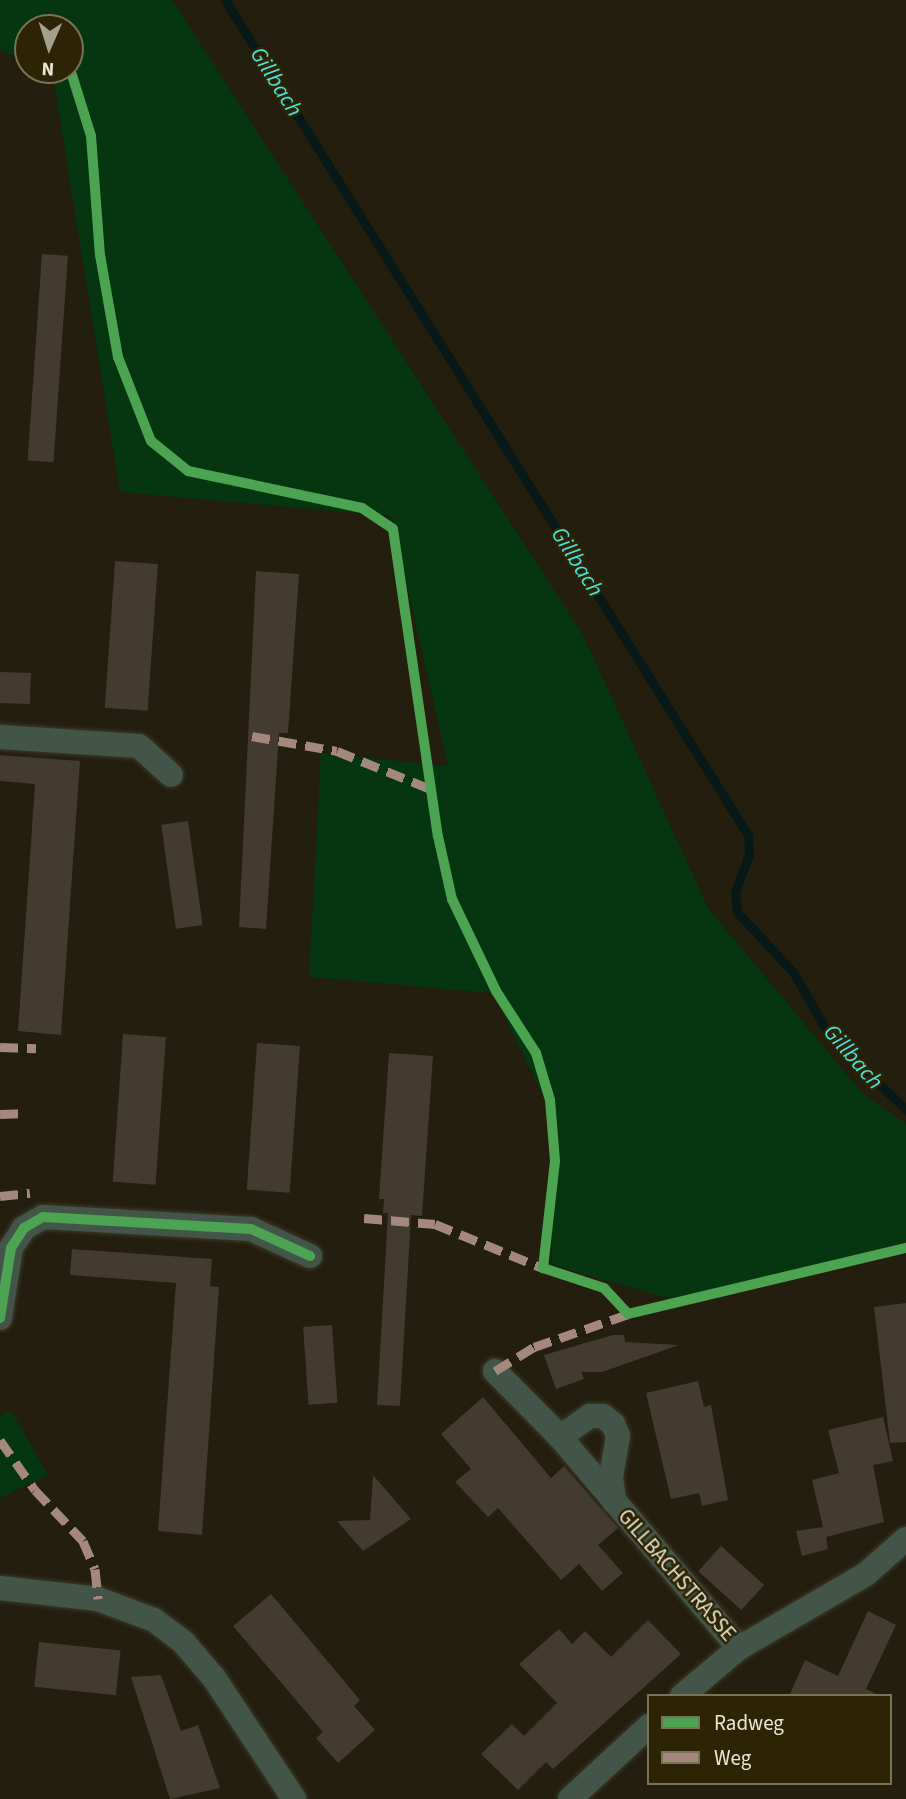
<!DOCTYPE html>
<style>
body{margin:0}
#map{position:relative;width:906px;height:1799px;overflow:hidden;background:#231e0d;font-family:"Source Sans 3",sans-serif}
div>[style]{position:absolute}
.green>*{inset:0;background:#053610}
.stream>*{height:9px;margin:-4.5px;padding:0 4.5px;transform-origin:4.5px;border-radius:4.5px;background:#081816}
.building>*{inset:0;background:#433b30;transform-origin:0 0}
.roads{filter:drop-shadow(0 0 2px #3d392b) drop-shadow(0 0 2px #3d392b)}
.street>*{height:24px;margin:-12px;padding:0 12px;transform-origin:12px;border-radius:12px;background:#435549}
.quiet>*{height:9px;margin-top:-4.5px;transform-origin:0;background:repeating-linear-gradient(90deg,#a5887d 0 18px,transparent 0 27px)}
.cycleway>*{height:10px;margin:-5px;padding:0 5px;transform-origin:5px;border-radius:5px;background:#4ca352}
span{translate:-50% -50%;white-space:nowrap;text-align:center;line-height:1.15;-webkit-text-stroke:5px #2c2404;paint-order:stroke}
.street-label{font-size:21px;color:#eae6d4}
.water-label{font-size:23px;color:#4bdfdf;font-style:italic}
.legend{position:absolute;left:647px;top:1694px;width:245px;height:91px;box-sizing:border-box;background:#2c2404;border:2px solid #787257;margin:0;padding:9px 12px;list-style:none;font-size:21px;color:#eae6d4}
.legend li{display:flex;align-items:center;gap:14px;height:35px}
.legend b{width:35px;border:2px solid #787257}
.north{position:absolute;left:14px;top:14px;width:70px;height:70px;box-sizing:border-box;background:#2c2404;border:2px solid #787257;border-radius:50%;rotate:183deg;font-size:19px;font-weight:700;line-height:28px;text-align:center;color:#eae6d4}
.north::after{content:'';display:block;margin:auto;width:24px;height:32px;background:#a4a08e;clip-path:polygon(50% 0,100% 100%,50% 72%,0 100%)}
</style>
<div id="map">
<div class="green">
<i style="clip-path:polygon(0 0,172px 0,583px 635px,708px 908px,863px 1094px,906px 1124px,906px 1242px,675px 1300px,552px 1265px,551px 1112px,493px 993px,309px 977px,321px 753px,448px 766px,391px 516px,120px 492px,52px 70px,70px 70px,70px 28px,28px 28px,28px 61px,0 50px)"></i>
<i style="clip-path:polygon(11px 1410px,48px 1475px,0 1498px,0 1416px)"></i>
</div>
<div class="stream">
<i style="left:225px;top:0;width:985px;rotate:57.94deg"></i>
<i style="left:748px;top:835px;width:19px;rotate:87deg"></i>
<i style="left:749px;top:854px;width:40px;rotate:110.2deg"></i>
<i style="left:735px;top:892px;width:20px;rotate:84deg"></i>
<i style="left:737px;top:912px;width:82px;rotate:47deg"></i>
<i style="left:793px;top:972px;width:82px;rotate:60deg"></i>
<i style="left:834px;top:1043px;width:98px;rotate:42.5deg"></i>
</div>
<div class="building">
<i style="left:42px;top:254px;width:26px;height:207px;rotate:4deg"></i>
<i style="left:115px;top:561px;width:43px;height:147px;rotate:4deg"></i>
<i style="clip-path:polygon(256px 571px,299px 574px,288px 733px,279px 733px,266px 929px,239px 927px)"></i>
<i style="left:0;top:672px;width:31px;height:31px;rotate:2deg"></i>
<i style="clip-path:polygon(0 755px,80px 761px,61px 1035px,18px 1031px,35px 784px,0 781px)"></i>
<i style="left:188px;top:821px;width:105px;height:27px;rotate:82deg"></i>
<i style="left:123px;top:1034px;width:43px;height:148px;rotate:4deg"></i>
<i style="left:257px;top:1043px;width:43px;height:147px;rotate:4deg"></i>
<i style="clip-path:polygon(389px 1053px,433px 1056px,422px 1216px,411px 1215px,400px 1406px,377px 1405px,388px 1213px,383px 1213px,384px 1199px,379px 1199px)"></i>
<i style="clip-path:polygon(72px 1249px,212px 1259px,210px 1286px,219px 1287px,202px 1535px,158px 1531px,176px 1283px,70px 1275px)"></i>
<i style="clip-path:polygon(906px 1303px,906px 1442px,890px 1443px,874px 1307px)"></i>
<i style="left:332px;top:1325px;width:78px;height:29px;rotate:86deg"></i>
<i style="clip-path:polygon(613px 1335px,624px 1335px,625px 1342px,679px 1345px,602px 1372px,581px 1372px,584px 1379px,556px 1389px,544px 1355px)"></i>
<i style="clip-path:polygon(698px 1381px,704px 1407px,711px 1405px,728px 1500px,702px 1506px,699px 1493px,671px 1499px,646px 1393px)"></i>
<i style="clip-path:polygon(483px 1397px,551px 1478px,564px 1466px,618px 1528px,598px 1545px,623px 1573px,602px 1591px,579px 1564px,561px 1580px,498px 1508px,488px 1517px,455px 1482px,471px 1469px,441px 1434px)"></i>
<i style="clip-path:polygon(883px 1417px,893px 1461px,873px 1465px,884px 1522px,826px 1537px,828px 1549px,802px 1556px,796px 1531px,823px 1527px,812px 1480px,839px 1473px,828px 1430px)"></i>
<i style="clip-path:polygon(373px 1475px,411px 1519px,363px 1551px,337px 1521px,370px 1520px)"></i>
<i style="left:721px;top:1546px;width:58px;height:34px;rotate:42deg"></i>
<i style="clip-path:polygon(271px 1594px,360px 1700px,354px 1706px,375px 1730px,338px 1763px,316px 1738px,323px 1732px,233px 1626px)"></i>
<i style="clip-path:polygon(868px 1611px,896px 1625px,866px 1689px,880px 1696px,789px 1696px,805px 1660px,838px 1676px)"></i>
<i style="clip-path:polygon(648px 1620px,681px 1654px,553px 1769px,546px 1762px,518px 1790px,481px 1754px,512px 1724px,524px 1736px,557px 1703px,519px 1664px,559px 1629px,572px 1644px,585px 1631px,611px 1657px)"></i>
<i style="left:39px;top:1642px;width:82px;height:45px;rotate:6deg"></i>
<i style="clip-path:polygon(161px 1675px,181px 1731px,198px 1725px,220px 1788px,170px 1799px,131px 1677px)"></i>
</div>
<div class="roads">
<div class="street">
<i style="left:0;top:737px;width:139px;rotate:3.7deg"></i>
<i style="left:139px;top:746px;width:43px;rotate:42.2deg"></i>
<i style="left:0;top:1318px;width:71px;rotate:-81.1deg"></i>
<i style="left:11px;top:1248px;width:24px;rotate:-57deg"></i>
<i style="left:24px;top:1228px;width:22px;rotate:-30deg"></i>
<i style="left:43px;top:1217px;width:208px;rotate:3.3deg"></i>
<i style="left:251px;top:1229px;width:65px;rotate:24.6deg"></i>
<i style="left:495px;top:1371px;width:93px;rotate:45.4deg"></i>
<i style="left:560px;top:1437px;width:277px;rotate:49.7deg"></i>
<i style="left:560px;top:1437px;width:37px;rotate:-35deg"></i>
<i style="left:590px;top:1416px;width:13px"></i>
<i style="left:603px;top:1416px;width:13px;rotate:39deg"></i>
<i style="left:613px;top:1424px;width:13px;rotate:67deg"></i>
<i style="left:618px;top:1436px;width:42px;rotate:99.7deg"></i>
<i style="left:611px;top:1477px;width:25px;rotate:83deg"></i>
<i style="left:0;top:1588px;width:99px;rotate:6.4deg"></i>
<i style="left:98px;top:1599px;width:60px;rotate:20.6deg"></i>
<i style="left:154px;top:1620px;width:38px;rotate:37deg"></i>
<i style="left:184px;top:1643px;width:46px;rotate:49.4deg"></i>
<i style="left:214px;top:1678px;width:145px;rotate:56.5deg"></i>
<i style="left:682px;top:1696px;width:75px;rotate:-40.1deg"></i>
<i style="left:739px;top:1648px;width:147px;rotate:-30.2deg"></i>
<i style="left:866px;top:1574px;width:53px;rotate:-41.2deg"></i>
<i style="left:570px;top:1799px;width:108px;rotate:-42.7deg"></i>
</div>
</div>
<div class="quiet">
<i style="left:252px;top:736px;width:86px;rotate:10deg"></i>
<i style="left:337px;top:751px;width:104px;rotate:22.1deg"></i>
<i style="left:0;top:1047px;width:36px;rotate:2deg"></i>
<i style="left:0;top:1114px;width:25px;rotate:-2deg"></i>
<i style="left:0;top:1196px;width:30px;rotate:-6deg"></i>
<i style="left:364px;top:1218px;width:71px;rotate:4.8deg"></i>
<i style="left:435px;top:1224px;width:117px;rotate:22.2deg"></i>
<i style="left:495px;top:1371px;width:46px;rotate:-31.6deg"></i>
<i style="left:534px;top:1347px;width:100px;rotate:-19.3deg"></i>
<i style="left:0;top:1440px;width:61px;rotate:55deg"></i>
<i style="left:35px;top:1490px;width:70px;rotate:46.7deg"></i>
<i style="left:83px;top:1541px;width:30px;rotate:67deg"></i>
<i style="left:95px;top:1569px;width:30px;rotate:84deg"></i>
</div>
<div class="cycleway">
<i style="left:72px;top:75px;width:64px;rotate:72.7deg"></i>
<i style="left:91px;top:136px;width:119px;rotate:85.7deg"></i>
<i style="left:100px;top:255px;width:104px;rotate:80deg"></i>
<i style="left:118px;top:357px;width:90px;rotate:68.6deg"></i>
<i style="left:151px;top:441px;width:48px;rotate:39deg"></i>
<i style="left:188px;top:471px;width:178px;rotate:12deg"></i>
<i style="left:362px;top:508px;width:37px;rotate:34deg"></i>
<i style="left:393px;top:529px;width:310px;rotate:81.7deg"></i>
<i style="left:438px;top:836px;width:65px;rotate:77.5deg"></i>
<i style="left:452px;top:899px;width:102px;rotate:64.4deg"></i>
<i style="left:496px;top:991px;width:74px;rotate:57.2deg"></i>
<i style="left:536px;top:1053px;width:49px;rotate:73.4deg"></i>
<i style="left:550px;top:1100px;width:61px;rotate:85.3deg"></i>
<i style="left:555px;top:1161px;width:108px;rotate:96.4deg"></i>
<i style="left:543px;top:1268px;width:64px;rotate:18.2deg"></i>
<i style="left:604px;top:1288px;width:35px;rotate:47deg"></i>
<i style="left:628px;top:1314px;width:286px;rotate:-13.4deg"></i>
<i style="left:0;top:1318px;width:71px;rotate:-81.1deg"></i>
<i style="left:11px;top:1248px;width:24px;rotate:-57deg"></i>
<i style="left:24px;top:1228px;width:22px;rotate:-30deg"></i>
<i style="left:43px;top:1217px;width:208px;rotate:3.3deg"></i>
<i style="left:251px;top:1229px;width:65px;rotate:24.6deg"></i>
</div>
<div class="street-label">
<span style="left:677px;top:1575px;rotate:49deg">GILLBACHSTRASSE</span>
</div>
<div class="water-label">
<span style="left:276px;top:82px;rotate:58deg">Gillbach</span>
<span style="left:577px;top:562px;rotate:58deg">Gillbach</span>
<span style="left:853px;top:1057px;rotate:49deg">Gillbach</span>
</div>
<ul class="legend">
<li><b style="height:9px;background:#4ca352"></b>Radweg</li>
<li><b style="height:9px;background:#a5887d"></b>Weg</li>
</ul>
<div class="north">N</div>
</div>
